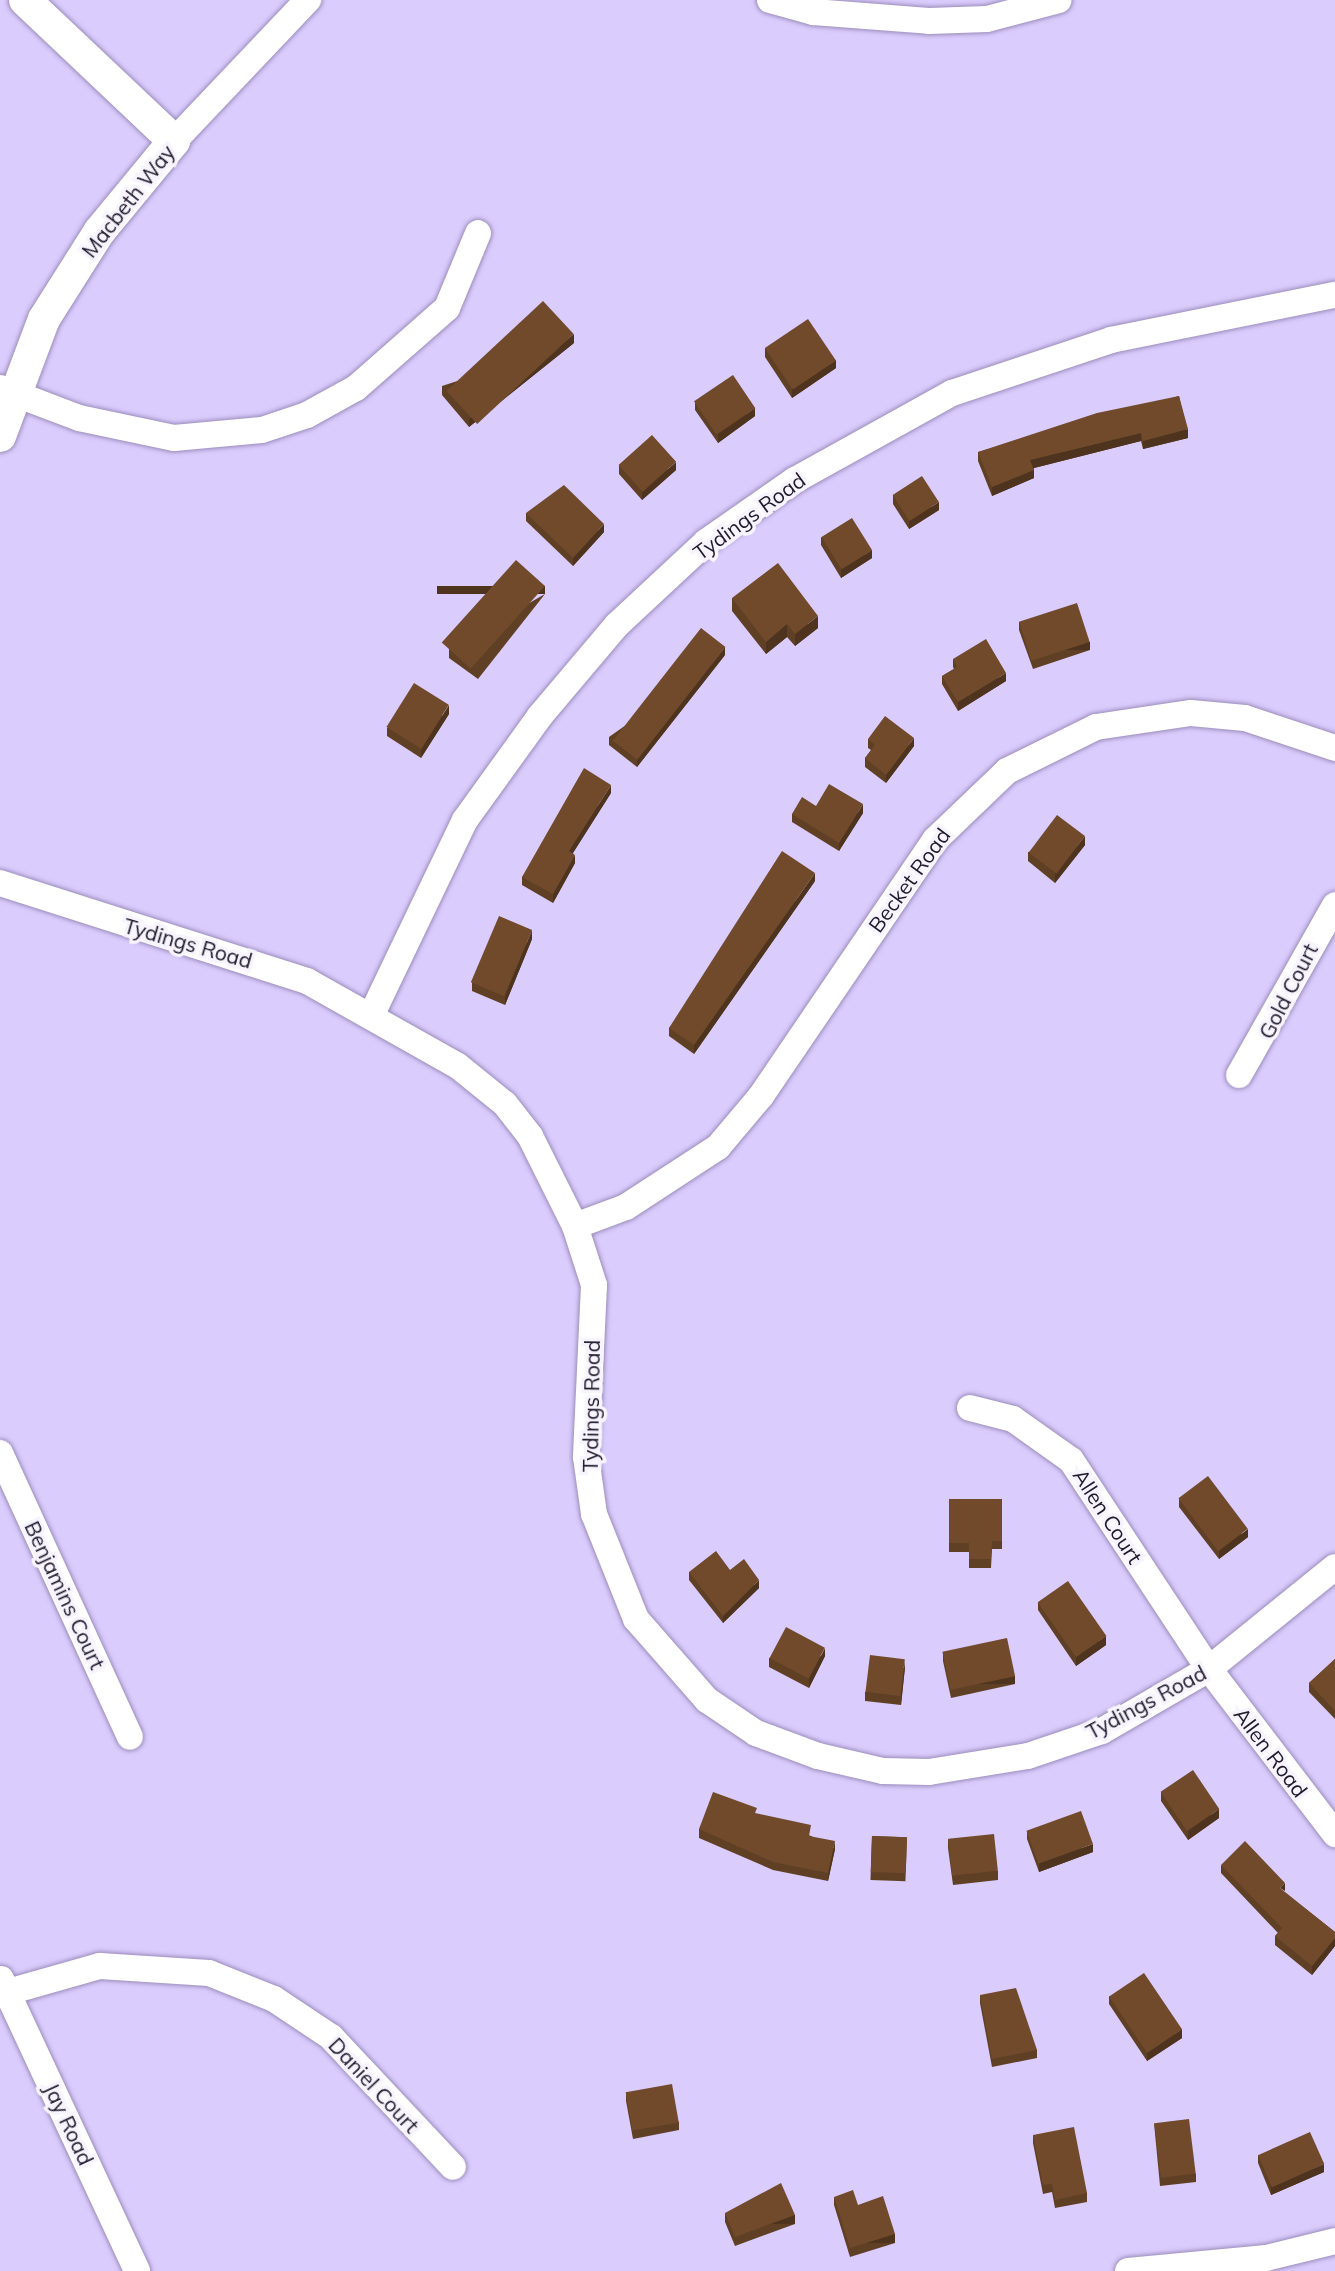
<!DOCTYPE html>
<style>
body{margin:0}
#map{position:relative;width:1335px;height:2271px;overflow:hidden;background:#daccfd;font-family:Mulish,sans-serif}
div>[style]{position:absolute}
.roads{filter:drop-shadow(0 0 2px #9b8dbb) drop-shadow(0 0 2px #9b8dbb)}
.minor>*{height:26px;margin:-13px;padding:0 13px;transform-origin:13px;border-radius:13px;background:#fff}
.tertiary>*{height:32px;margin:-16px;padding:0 16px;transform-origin:16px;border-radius:16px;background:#fff}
.wall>*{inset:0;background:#604025;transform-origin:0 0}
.shaded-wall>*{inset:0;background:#4e341e;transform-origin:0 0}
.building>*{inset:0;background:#704a2b;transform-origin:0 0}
span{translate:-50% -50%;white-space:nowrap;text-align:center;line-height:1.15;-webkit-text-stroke:7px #f7f4fe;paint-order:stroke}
.street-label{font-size:21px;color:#1f1a2c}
</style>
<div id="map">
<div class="roads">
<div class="minor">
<i style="left:770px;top:0;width:45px;rotate:15.6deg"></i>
<i style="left:813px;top:12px;width:116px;rotate:4.4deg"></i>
<i style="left:929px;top:21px;width:58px;rotate:-2deg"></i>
<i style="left:987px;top:19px;width:74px;rotate:-14.8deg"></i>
<i style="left:174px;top:141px;width:195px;rotate:-46.5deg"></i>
<i style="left:0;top:388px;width:85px;rotate:20.8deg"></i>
<i style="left:79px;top:418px;width:97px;rotate:11.9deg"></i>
<i style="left:174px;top:438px;width:88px;rotate:-5.2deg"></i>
<i style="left:262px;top:430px;width:47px;rotate:-18.4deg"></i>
<i style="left:307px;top:415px;width:56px;rotate:-28.9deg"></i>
<i style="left:356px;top:388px;width:121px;rotate:-41.3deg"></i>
<i style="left:447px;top:308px;width:81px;rotate:-67.5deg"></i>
<i style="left:0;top:883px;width:322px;rotate:17.7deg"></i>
<i style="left:307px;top:981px;width:173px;rotate:29.4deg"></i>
<i style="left:458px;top:1066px;width:60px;rotate:39deg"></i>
<i style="left:505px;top:1104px;width:41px;rotate:52deg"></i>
<i style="left:530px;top:1136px;width:101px;rotate:63.4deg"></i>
<i style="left:575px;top:1226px;width:62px;rotate:72.1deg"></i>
<i style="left:594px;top:1285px;width:172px;rotate:92.7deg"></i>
<i style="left:586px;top:1457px;width:58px;rotate:82deg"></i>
<i style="left:594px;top:1514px;width:113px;rotate:68.2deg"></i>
<i style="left:636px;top:1619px;width:108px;rotate:48.8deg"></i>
<i style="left:707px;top:1700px;width:59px;rotate:34deg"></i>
<i style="left:756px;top:1733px;width:66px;rotate:20.4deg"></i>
<i style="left:818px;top:1756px;width:67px;rotate:13deg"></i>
<i style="left:883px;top:1771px;width:46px;rotate:1.2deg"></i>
<i style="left:929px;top:1772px;width:100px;rotate:-9.2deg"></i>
<i style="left:1028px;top:1756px;width:78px;rotate:-18.7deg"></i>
<i style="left:1102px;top:1731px;width:124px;rotate:-30.1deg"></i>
<i style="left:1209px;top:1669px;width:162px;rotate:-39deg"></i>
<i style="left:372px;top:1014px;width:215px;rotate:-64.4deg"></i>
<i style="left:465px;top:820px;width:128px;rotate:-54.2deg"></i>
<i style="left:540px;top:716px;width:119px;rotate:-49.8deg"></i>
<i style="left:617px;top:625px;width:122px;rotate:-43deg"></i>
<i style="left:706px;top:542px;width:108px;rotate:-34.9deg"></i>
<i style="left:795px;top:480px;width:179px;rotate:-29deg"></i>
<i style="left:952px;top:393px;width:168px;rotate:-18.4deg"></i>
<i style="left:1111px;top:340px;width:228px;rotate:-11.4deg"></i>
<i style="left:1239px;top:1075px;width:195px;rotate:-60.5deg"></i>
<i style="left:575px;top:1226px;width:54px;rotate:-20.4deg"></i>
<i style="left:626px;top:1207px;width:110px;rotate:-33.1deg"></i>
<i style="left:718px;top:1147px;width:67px;rotate:-49.9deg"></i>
<i style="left:761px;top:1096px;width:310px;rotate:-55.8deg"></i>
<i style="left:935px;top:840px;width:100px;rotate:-43.8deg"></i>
<i style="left:1007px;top:771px;width:99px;rotate:-26.3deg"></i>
<i style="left:1096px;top:727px;width:96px;rotate:-8.4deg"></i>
<i style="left:1191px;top:713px;width:54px;rotate:5.3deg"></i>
<i style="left:1245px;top:718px;width:95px;rotate:18.4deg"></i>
<i style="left:970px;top:1408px;width:44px;rotate:14.3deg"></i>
<i style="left:1013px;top:1419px;width:71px;rotate:35.3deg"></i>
<i style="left:1071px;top:1460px;width:250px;rotate:56.6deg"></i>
<i style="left:1209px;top:1669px;width:208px;rotate:52.6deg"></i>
<i style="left:0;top:1453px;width:312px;rotate:65.4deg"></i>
<i style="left:1px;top:1979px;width:322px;rotate:65deg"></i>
<i style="left:8px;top:1992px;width:96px;rotate:-15.8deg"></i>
<i style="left:100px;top:1966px;width:109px;rotate:3.7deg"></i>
<i style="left:209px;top:1973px;width:70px;rotate:21.8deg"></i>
<i style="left:274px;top:1999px;width:69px;rotate:33.7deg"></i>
<i style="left:331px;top:2037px;width:178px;rotate:46.8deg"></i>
<i style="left:1128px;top:2271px;width:139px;rotate:-5.4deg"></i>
<i style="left:1266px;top:2258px;width:71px;rotate:-13.8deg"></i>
</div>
<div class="tertiary">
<i style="left:0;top:436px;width:125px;rotate:-69.4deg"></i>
<i style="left:44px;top:319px;width:103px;rotate:-57.7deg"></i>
<i style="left:99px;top:232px;width:118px;rotate:-50.5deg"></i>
<i style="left:174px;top:141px;width:205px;rotate:-136.6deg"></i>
</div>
</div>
<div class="wall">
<i style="clip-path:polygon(574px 343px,469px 427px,442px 395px,442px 386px)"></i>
<i style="clip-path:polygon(765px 348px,836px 368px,792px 398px,765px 357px)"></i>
<i style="clip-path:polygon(1179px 396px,1188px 438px,1143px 449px,1141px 441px,1034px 468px,1034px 478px,992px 496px,978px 461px,978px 452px)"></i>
<i style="clip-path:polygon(695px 402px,755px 416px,718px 443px,695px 410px)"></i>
<i style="clip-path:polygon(619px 465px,676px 470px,642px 500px,619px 474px)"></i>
<i style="clip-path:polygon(893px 495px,939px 510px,909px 529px,893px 504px)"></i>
<i style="clip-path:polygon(526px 513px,604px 532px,573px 566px,526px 521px)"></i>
<i style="clip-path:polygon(821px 537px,872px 558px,841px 578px,821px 545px)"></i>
<i style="clip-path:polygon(545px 594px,478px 679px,449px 658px,449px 649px)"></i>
<i style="clip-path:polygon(732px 598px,818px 628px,795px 646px,787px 637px,766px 654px,732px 611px)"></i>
<i style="clip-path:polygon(1019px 622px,1090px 650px,1033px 669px,1019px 630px)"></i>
<i style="clip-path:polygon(725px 655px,637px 767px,609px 745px,609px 737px)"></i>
<i style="clip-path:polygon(953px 659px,1006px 681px,958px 711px,942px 684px,942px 676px,954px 669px,953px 667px)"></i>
<i style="clip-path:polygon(449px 714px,421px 758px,387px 736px,387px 728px)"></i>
<i style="clip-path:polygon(868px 739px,914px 746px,886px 783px,865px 767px,865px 758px,871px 750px,868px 748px)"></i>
<i style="clip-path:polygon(611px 793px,573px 853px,575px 863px,553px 903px,522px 885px,522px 877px)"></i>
<i style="clip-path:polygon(816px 806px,863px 813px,839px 851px,792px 822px,792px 814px)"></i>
<i style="clip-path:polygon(1085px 845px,1055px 883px,1028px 861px,1028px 852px)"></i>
<i style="clip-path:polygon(815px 881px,694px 1054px,669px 1036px,669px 1028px)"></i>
<i style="clip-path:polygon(532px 939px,505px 1005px,472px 991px,472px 983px)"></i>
<i style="clip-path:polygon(949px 1499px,1002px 1499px,1002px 1549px,992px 1549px,991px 1568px,969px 1568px,969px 1552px,949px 1552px)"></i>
<i style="clip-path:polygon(1179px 1499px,1248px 1537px,1219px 1559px,1179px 1507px)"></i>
<i style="clip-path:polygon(730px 1570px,759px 1588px,723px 1623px,689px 1580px,689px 1572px)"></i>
<i style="clip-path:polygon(1038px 1602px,1106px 1645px,1076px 1666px,1038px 1610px)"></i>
<i style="clip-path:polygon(943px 1652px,1015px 1684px,951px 1698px,943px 1661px)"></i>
<i style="clip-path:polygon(825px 1656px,809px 1688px,769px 1667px,769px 1658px)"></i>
<i style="clip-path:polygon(1335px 1659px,1335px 1719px,1309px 1692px,1309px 1683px)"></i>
<i style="clip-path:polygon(905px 1667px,901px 1705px,865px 1701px,865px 1692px)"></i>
<i style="clip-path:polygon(1161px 1792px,1219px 1818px,1188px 1840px,1161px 1801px)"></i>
<i style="clip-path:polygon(757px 1814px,811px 1836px,835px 1849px,828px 1881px,773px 1870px,699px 1838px,699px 1829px)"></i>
<i style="clip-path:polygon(1027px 1831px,1093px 1852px,1039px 1872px,1027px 1839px)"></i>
<i style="left:872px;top:1836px;width:35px;height:44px;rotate:2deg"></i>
<i style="clip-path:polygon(948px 1839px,998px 1871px,998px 1880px,953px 1885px,948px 1848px)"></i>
<i style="clip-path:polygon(1221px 1865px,1284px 1892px,1335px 1932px,1335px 1946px,1312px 1975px,1275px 1945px,1275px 1936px,1278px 1933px,1221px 1873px)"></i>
<i style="clip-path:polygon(980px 1995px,1037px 2050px,1037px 2058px,992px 2067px,980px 2003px)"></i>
<i style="clip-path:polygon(1109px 1996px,1182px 2038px,1147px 2061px,1109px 2004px)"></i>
<i style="clip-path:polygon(626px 2092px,679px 2122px,679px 2130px,633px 2139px,626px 2101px)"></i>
<i style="clip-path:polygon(1154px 2123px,1196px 2174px,1196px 2182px,1160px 2186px)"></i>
<i style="clip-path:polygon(1033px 2135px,1087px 2193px,1087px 2202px,1055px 2208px,1052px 2192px,1043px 2194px,1033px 2143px)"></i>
<i style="clip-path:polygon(1258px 2155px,1324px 2172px,1271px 2195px,1258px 2163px)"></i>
<i style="clip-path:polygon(834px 2197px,858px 2205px,895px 2243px,850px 2257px,834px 2205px)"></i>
<i style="clip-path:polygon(725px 2213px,795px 2224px,735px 2246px,725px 2222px)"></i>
</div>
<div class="shaded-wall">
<i style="clip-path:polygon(574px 334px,574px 343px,469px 427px,469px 419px)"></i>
<i style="clip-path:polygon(836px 360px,836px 368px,792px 398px,792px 389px)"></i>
<i style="clip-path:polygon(755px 408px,755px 416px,718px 443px,718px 434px)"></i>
<i style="clip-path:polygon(1188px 429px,1188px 438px,1143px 449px,1143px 441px)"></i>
<i style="clip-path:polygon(1141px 433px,1141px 441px,1030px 469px,1030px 460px)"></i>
<i style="clip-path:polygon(676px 462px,676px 470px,642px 500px,642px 492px)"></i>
<i style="clip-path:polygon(1034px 470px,1034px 478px,992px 496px,992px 487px)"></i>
<i style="clip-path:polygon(939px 502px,939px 510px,909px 529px,909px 521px)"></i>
<i style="clip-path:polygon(604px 524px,604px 532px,573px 566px,573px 558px)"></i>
<i style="clip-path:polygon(872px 550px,872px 558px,841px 578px,841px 569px)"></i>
<i style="left:545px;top:586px;width:8px;height:108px;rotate:90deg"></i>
<i style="clip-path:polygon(818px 616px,818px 628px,795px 646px,795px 634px)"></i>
<i style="clip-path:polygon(787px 624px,787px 637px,766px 654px,766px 642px)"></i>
<i style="left:1090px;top:642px;width:8px;height:60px;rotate:90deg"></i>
<i style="clip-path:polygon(725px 647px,725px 655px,637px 767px,637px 758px)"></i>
<i style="clip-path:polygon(1006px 673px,1006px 681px,958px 711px,958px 702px)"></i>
<i style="clip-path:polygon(449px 705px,449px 714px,421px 758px,421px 750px)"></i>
<i style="clip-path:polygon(914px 738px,914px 746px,886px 783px,886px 775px)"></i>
<i style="clip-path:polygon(611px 785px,611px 793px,569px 859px,569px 851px)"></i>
<i style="clip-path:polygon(863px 804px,863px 813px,839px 851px,839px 843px)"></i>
<i style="clip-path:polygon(1085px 836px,1085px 845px,1055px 883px,1055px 874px)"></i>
<i style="clip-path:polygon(575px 855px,575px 863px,553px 903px,553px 894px)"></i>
<i style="clip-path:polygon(815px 873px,815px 881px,694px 1054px,694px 1045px)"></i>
<i style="clip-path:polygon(532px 930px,532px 939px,505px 1005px,505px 996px)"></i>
<i style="clip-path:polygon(1248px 1529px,1248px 1537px,1219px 1559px,1219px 1551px)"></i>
<i style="clip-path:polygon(759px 1580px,759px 1588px,723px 1623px,723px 1616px)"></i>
<i style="clip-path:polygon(1106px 1636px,1106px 1645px,1076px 1666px,1076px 1657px)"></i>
<i style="clip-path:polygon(825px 1648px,825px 1656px,809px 1688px,809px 1679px)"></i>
<i style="clip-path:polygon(905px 1659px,905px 1667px,901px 1705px,901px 1697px)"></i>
<i style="left:1015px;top:1676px;width:8px;height:66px;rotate:90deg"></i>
<i style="clip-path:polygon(1219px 1809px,1219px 1818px,1188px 1840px,1188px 1831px)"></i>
<i style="clip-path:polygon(835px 1841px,835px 1849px,828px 1881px,828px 1873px)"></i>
<i style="clip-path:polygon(1093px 1844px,1093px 1852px,1039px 1872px,1039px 1863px)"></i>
<i style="clip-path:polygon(1285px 1883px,1285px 1891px,1280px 1888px)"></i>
<i style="clip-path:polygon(1335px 1938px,1335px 1946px,1312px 1975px,1312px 1966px)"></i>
<i style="clip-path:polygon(1182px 2029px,1182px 2038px,1147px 2061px,1147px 2053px)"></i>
<i style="clip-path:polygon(1324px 2164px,1324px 2172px,1271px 2195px,1271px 2186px)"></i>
<i style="left:795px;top:2215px;width:9px;height:64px;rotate:90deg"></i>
<i style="left:895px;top:2234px;width:9px;height:47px;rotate:90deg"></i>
</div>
<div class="building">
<i style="left:543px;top:301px;width:45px;height:132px;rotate:47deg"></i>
<i style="left:808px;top:319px;width:50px;height:52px;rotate:56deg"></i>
<i style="left:733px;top:375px;width:40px;height:47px;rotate:56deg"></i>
<i style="clip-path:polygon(1179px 396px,1188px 429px,1143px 441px,1141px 433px,1030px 460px,1034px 470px,992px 487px,978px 452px,1097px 413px)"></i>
<i style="left:652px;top:435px;width:36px;height:45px;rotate:48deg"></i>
<i style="left:922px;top:476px;width:31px;height:35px;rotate:57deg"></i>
<i style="clip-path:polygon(564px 485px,604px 524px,573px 558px,526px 513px)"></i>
<i style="left:852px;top:518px;width:38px;height:36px;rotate:58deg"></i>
<i style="left:516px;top:560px;width:39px;height:111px;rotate:42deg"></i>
<i style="clip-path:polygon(778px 563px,818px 616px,795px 634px,787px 624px,766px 642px,732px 598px)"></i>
<i style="left:1077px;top:603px;width:41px;height:61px;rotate:72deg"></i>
<i style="left:701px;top:628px;width:31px;height:143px;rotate:38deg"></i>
<i style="clip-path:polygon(986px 639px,1006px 673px,958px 702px,942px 676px,957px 667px,953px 659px)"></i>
<i style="left:414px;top:683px;width:41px;height:52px;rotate:32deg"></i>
<i style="clip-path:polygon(885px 716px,914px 738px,886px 775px,865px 758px,875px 745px,868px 739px)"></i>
<i style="clip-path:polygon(584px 768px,611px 785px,569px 851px,575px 855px,553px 894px,522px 877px)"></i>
<i style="clip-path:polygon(829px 784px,863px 804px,839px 843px,792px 814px,802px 797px,816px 806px)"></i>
<i style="left:1057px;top:815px;width:35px;height:47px;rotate:37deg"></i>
<i style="clip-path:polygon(782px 851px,815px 873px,694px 1045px,669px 1028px)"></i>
<i style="left:499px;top:916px;width:36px;height:72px;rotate:23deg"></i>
<i style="left:1208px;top:1476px;width:66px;height:37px;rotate:53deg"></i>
<i style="clip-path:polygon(949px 1499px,1002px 1499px,1002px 1541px,992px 1541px,991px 1559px,969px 1559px,969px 1543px,949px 1543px)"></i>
<i style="clip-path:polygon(716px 1551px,730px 1570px,744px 1559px,759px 1580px,723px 1616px,689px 1572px)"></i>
<i style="left:1068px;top:1581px;width:67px;height:37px;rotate:55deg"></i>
<i style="left:786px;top:1627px;width:44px;height:35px;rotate:28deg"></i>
<i style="left:1007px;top:1638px;width:39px;height:66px;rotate:78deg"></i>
<i style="left:870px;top:1655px;width:35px;height:37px;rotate:7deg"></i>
<i style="clip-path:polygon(1335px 1659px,1335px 1711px,1309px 1683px)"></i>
<i style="left:1193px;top:1770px;width:47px;height:39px;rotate:56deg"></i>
<i style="clip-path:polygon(713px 1792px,757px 1808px,755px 1813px,811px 1825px,809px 1836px,835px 1841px,828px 1873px,773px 1862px,699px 1829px)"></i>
<i style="left:1081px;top:1811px;width:35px;height:58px;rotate:70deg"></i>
<i style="left:994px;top:1834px;width:37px;height:46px;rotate:84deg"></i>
<i style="left:872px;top:1836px;width:35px;height:36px;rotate:2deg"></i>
<i style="clip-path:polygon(1245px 1841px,1285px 1883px,1280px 1888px,1335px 1932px,1335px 1938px,1312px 1966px,1275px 1936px,1282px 1928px,1221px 1865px)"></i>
<i style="left:1144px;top:1973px;width:68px;height:42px;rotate:56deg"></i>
<i style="clip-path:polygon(1016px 1988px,1037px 2050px,992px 2059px,980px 1995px)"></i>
<i style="left:672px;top:2084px;width:39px;height:47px;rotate:80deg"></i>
<i style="left:1189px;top:2119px;width:55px;height:35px;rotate:83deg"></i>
<i style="clip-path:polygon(1074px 2127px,1087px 2193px,1055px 2200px,1052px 2184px,1043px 2185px,1033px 2135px)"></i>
<i style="left:1310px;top:2132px;width:35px;height:57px;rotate:66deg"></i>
<i style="clip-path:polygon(781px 2183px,795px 2215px,735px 2237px,725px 2213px)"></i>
<i style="clip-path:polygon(853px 2190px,858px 2205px,883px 2196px,895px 2234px,850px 2248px,834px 2197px)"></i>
</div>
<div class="street-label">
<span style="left:128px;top:201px;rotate:-52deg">Macbeth Way</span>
<span style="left:749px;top:516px;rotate:-36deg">Tydings Road</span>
<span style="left:909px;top:880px;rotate:-54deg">Becket Road</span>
<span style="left:188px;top:943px;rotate:16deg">Tydings Road</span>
<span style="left:1288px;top:991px;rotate:-63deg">Gold Court</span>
<span style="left:591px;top:1406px;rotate:-89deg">Tydings Road</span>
<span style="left:1108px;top:1516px;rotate:57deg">Allen Court</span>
<span style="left:65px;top:1595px;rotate:65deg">Benjamins Court</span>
<span style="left:1146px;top:1702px;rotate:-28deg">Tydings Road</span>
<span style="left:1271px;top:1752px;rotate:53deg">Allen Road</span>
<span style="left:374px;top:2085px;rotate:47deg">Daniel Court</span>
<span style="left:69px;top:2124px;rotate:65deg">Jay Road</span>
</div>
</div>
